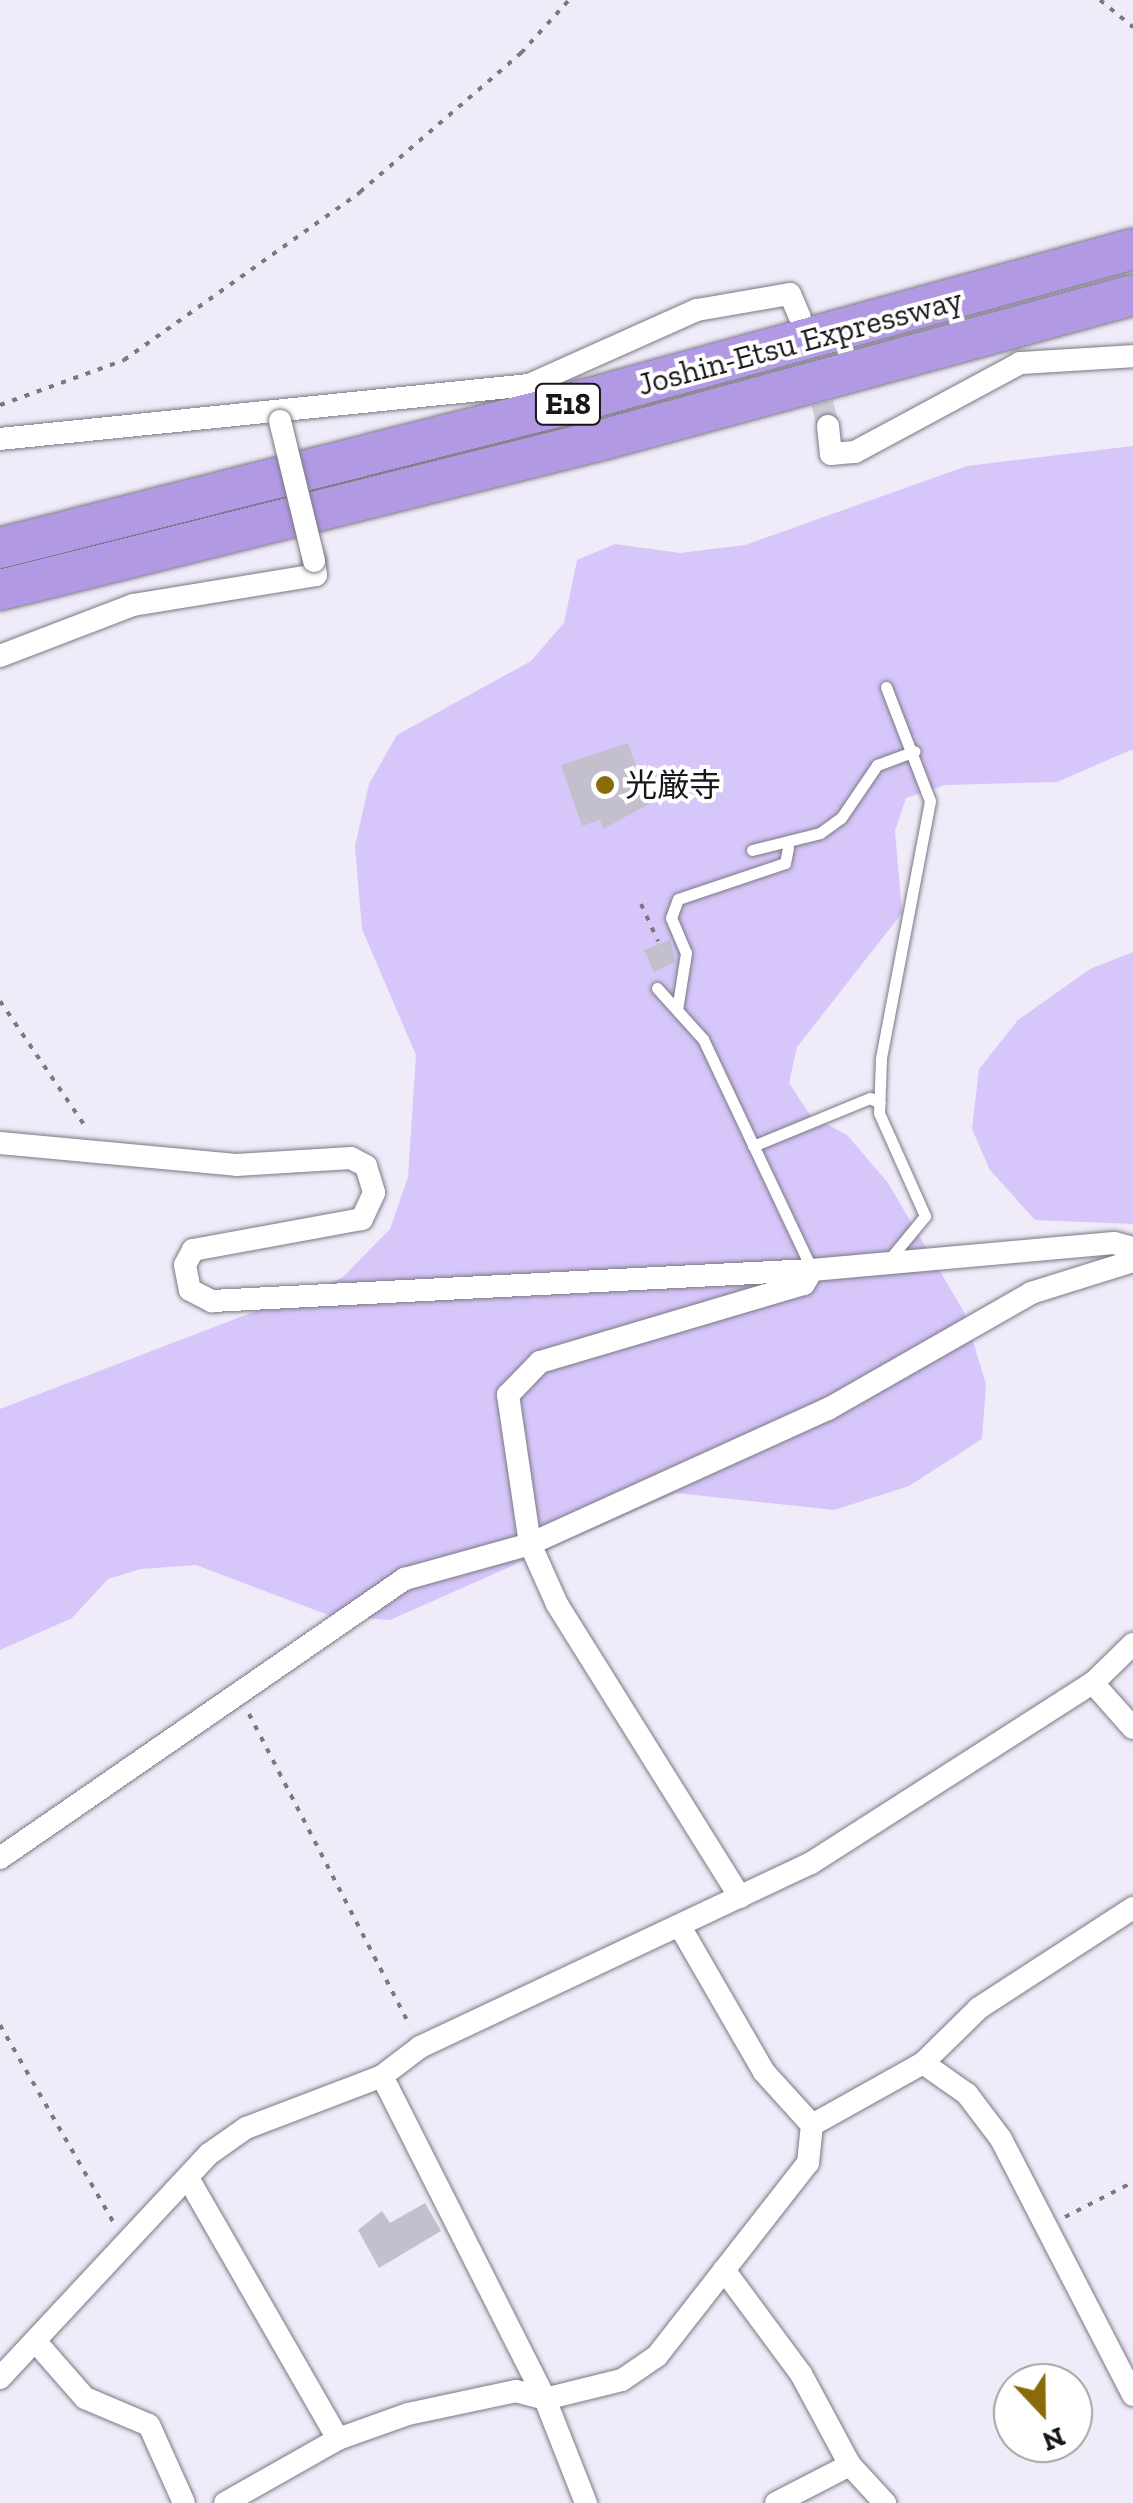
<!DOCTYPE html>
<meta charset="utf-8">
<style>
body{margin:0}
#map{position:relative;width:1133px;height:2503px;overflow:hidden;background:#efebf9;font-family:"Zilla Slab","Noto Sans JP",serif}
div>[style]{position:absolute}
.green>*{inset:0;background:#d6c6f9}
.building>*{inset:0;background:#c3bfcd}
.minor-tunnel>*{height:22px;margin-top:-11px;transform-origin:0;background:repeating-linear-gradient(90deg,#cfcbd8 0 22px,transparent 0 33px)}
.path>*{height:4px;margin-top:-2px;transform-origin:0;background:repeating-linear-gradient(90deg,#7b7881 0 5px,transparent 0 13px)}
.roads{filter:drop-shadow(0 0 2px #7b7884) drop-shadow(0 0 2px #7b7884)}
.service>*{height:11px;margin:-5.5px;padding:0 5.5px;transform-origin:5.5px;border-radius:5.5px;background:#fff}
.minor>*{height:22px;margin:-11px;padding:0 11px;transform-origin:11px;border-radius:11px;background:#fff}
.motorway>*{height:40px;margin:-20px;padding:0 20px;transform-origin:20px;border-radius:20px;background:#b299e4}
.bridges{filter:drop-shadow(0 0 2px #7b7884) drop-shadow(0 0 2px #7b7884)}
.minor-bridge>*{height:22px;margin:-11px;padding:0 11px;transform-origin:11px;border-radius:11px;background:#fff}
.dots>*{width:28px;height:28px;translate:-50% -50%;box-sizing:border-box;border:5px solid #fff;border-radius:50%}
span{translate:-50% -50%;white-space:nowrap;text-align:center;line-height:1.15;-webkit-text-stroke:8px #fff;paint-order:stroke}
.shield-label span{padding:2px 8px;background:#fff;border:2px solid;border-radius:8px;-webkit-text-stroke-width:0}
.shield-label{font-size:30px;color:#18161b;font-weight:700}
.street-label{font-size:32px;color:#18161b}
.poi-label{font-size:32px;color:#18161b}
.left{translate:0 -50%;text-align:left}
.north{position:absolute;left:993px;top:2363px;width:100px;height:100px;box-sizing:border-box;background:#fff;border:2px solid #a3a2a4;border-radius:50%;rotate:158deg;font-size:28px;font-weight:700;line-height:40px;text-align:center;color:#18161b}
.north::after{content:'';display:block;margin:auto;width:35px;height:45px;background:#896b0a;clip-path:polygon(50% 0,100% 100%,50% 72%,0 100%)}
</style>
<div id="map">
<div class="green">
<i style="clip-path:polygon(1133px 446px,1133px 749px,1057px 782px,945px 785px,906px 798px,895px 831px,902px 913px,797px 1047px,789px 1083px,810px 1115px,847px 1135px,888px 1183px,964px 1312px,986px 1384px,982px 1439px,909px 1486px,834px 1510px,676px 1493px,390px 1620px,331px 1616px,196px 1565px,141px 1569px,108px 1579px,72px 1618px,0 1650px,0 1409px,342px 1278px,390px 1229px,408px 1177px,416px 1055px,362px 929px,355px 846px,369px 784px,397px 735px,531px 661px,564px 623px,577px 560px,615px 544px,680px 553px,745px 545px,967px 466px)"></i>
<i style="clip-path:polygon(1133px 952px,1133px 1224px,1035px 1220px,990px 1170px,972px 1129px,979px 1069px,1018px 1020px,1090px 969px)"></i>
</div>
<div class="building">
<i style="clip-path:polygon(628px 743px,649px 804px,603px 829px,600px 820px,582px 826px,561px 765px)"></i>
<i style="clip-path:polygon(670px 940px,675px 962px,654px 972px,644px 950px)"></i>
<i style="clip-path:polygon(425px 2203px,441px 2231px,379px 2268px,358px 2230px,382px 2211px,390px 2223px)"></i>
</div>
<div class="minor-tunnel">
<i style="left:814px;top:371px;width:57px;rotate:75.7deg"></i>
</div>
<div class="path">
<i style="left:1100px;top:0;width:43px;rotate:39.3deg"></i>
<i style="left:0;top:405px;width:132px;rotate:-19.9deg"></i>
<i style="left:124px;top:360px;width:290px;rotate:-35.4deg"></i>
<i style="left:360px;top:192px;width:213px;rotate:-40.8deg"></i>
<i style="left:521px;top:53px;width:72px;rotate:-47.8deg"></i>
<i style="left:641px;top:904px;width:41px;rotate:65.3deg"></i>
<i style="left:0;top:1001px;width:155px;rotate:55.8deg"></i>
<i style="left:249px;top:1714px;width:351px;rotate:62.7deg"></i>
<i style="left:0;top:2025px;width:231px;rotate:60.1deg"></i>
<i style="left:1065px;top:2217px;width:76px;rotate:-27.2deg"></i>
</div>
<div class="roads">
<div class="service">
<i style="left:886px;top:687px;width:122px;rotate:68.9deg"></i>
<i style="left:930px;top:801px;width:263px;rotate:100.8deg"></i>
<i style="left:881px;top:1059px;width:54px;rotate:92.1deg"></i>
<i style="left:879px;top:1113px;width:113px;rotate:65.9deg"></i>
<i style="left:925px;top:1216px;width:58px;rotate:129.4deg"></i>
<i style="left:752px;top:850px;width:70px;rotate:-14deg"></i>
<i style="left:820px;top:833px;width:26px;rotate:-36deg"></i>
<i style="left:841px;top:818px;width:64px;rotate:-55.8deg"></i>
<i style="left:877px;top:765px;width:40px;rotate:-20.2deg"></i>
<i style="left:657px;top:988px;width:69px;rotate:48deg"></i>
<i style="left:703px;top:1039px;width:255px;rotate:64.7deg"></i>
<i style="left:677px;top:1010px;width:58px;rotate:-81deg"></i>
<i style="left:686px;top:953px;width:38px;rotate:-113deg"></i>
<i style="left:671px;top:918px;width:20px;rotate:-70deg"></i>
<i style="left:678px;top:899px;width:113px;rotate:-18.6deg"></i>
<i style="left:785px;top:863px;width:16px;rotate:-79deg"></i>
<i style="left:753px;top:1146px;width:126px;rotate:-22.3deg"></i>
<i style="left:870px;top:1098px;width:11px;rotate:27deg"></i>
</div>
<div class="minor">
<i style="left:828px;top:426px;width:28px;rotate:84deg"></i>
<i style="left:831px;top:454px;width:24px;rotate:-5deg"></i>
<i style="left:855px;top:452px;width:187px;rotate:-28.3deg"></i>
<i style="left:1020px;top:363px;width:113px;rotate:-3.5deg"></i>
<i style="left:0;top:439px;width:532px;rotate:-5.83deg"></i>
<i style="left:529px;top:385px;width:184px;rotate:-24.1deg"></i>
<i style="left:697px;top:310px;width:94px;rotate:-9.8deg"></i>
<i style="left:790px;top:294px;width:25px;rotate:67deg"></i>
<i style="left:0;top:656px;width:142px;rotate:-21deg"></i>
<i style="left:133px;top:605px;width:185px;rotate:-9.3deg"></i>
<i style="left:316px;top:575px;width:14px;rotate:-98deg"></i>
<i style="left:0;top:1143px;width:237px;rotate:5.3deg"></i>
<i style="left:236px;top:1165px;width:115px;rotate:-3.5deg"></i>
<i style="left:351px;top:1158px;width:17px;rotate:28deg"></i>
<i style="left:366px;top:1166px;width:28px;rotate:73deg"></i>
<i style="left:374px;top:1193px;width:29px;rotate:115deg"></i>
<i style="left:362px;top:1219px;width:172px;rotate:169.6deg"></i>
<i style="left:193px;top:1250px;width:17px;rotate:118deg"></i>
<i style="left:185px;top:1265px;width:25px;rotate:79deg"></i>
<i style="left:190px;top:1290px;width:25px;rotate:27deg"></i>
<i style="left:212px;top:1301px;width:601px;rotate:-2.96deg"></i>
<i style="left:812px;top:1270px;width:303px;rotate:-5.1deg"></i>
<i style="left:1114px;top:1243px;width:20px;rotate:15deg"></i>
<i style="left:1093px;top:1683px;width:60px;rotate:48.4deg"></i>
<i style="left:0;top:1858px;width:492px;rotate:-34.6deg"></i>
<i style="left:405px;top:1579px;width:130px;rotate:-15.6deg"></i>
<i style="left:530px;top:1544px;width:327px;rotate:-24.4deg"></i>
<i style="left:828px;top:1409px;width:234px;rotate:-29.7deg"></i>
<i style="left:1031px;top:1293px;width:107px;rotate:-17.4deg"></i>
<i style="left:740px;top:1897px;width:345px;rotate:-122deg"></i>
<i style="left:557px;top:1604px;width:66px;rotate:-114.2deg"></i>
<i style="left:530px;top:1544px;width:151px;rotate:-98.4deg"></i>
<i style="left:508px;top:1395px;width:46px;rotate:-45.9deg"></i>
<i style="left:540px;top:1362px;width:275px;rotate:-16.5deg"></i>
<i style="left:804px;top:1284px;width:16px;rotate:-60deg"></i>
<i style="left:923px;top:2063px;width:54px;rotate:35.2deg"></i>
<i style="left:967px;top:2094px;width:56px;rotate:52.9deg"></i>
<i style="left:1001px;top:2139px;width:288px;rotate:62.7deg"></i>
<i style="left:382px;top:2076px;width:362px;rotate:63.2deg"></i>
<i style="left:545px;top:2399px;width:112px;rotate:68.5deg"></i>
<i style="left:812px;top:2125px;width:127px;rotate:-29.2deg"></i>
<i style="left:923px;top:2063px;width:78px;rotate:-44.5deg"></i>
<i style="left:979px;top:2008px;width:184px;rotate:-33deg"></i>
<i style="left:188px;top:2178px;width:301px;rotate:60.1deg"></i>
<i style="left:724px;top:2270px;width:129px;rotate:53.5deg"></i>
<i style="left:801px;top:2374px;width:103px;rotate:61.7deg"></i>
<i style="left:850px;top:2465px;width:52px;rotate:47.4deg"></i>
<i style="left:36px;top:2342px;width:74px;rotate:48.8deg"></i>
<i style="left:85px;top:2398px;width:69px;rotate:22.9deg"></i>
<i style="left:149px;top:2425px;width:85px;rotate:65.8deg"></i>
<i style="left:0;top:2378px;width:306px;rotate:-47deg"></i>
<i style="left:209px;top:2154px;width:45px;rotate:-35.1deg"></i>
<i style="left:246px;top:2128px;width:146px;rotate:-20.9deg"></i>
<i style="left:382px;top:2076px;width:48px;rotate:-37.3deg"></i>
<i style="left:420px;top:2047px;width:432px;rotate:-25.2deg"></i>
<i style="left:811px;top:1863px;width:335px;rotate:-32.6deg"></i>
<i style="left:1093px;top:1683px;width:56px;rotate:-44.3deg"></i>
<i style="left:225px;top:2503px;width:130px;rotate:-29.5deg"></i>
<i style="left:338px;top:2439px;width:74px;rotate:-19.7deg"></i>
<i style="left:408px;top:2414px;width:110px;rotate:-12deg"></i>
<i style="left:516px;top:2391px;width:30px;rotate:15deg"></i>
<i style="left:545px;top:2399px;width:79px;rotate:-13.9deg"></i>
<i style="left:622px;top:2380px;width:42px;rotate:-34.4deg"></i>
<i style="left:657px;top:2356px;width:245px;rotate:-52deg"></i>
<i style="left:808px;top:2163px;width:38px;rotate:-84deg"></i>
<i style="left:812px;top:2125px;width:72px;rotate:-132.2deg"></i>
<i style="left:764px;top:2072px;width:166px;rotate:-120deg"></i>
<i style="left:776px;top:2503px;width:83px;rotate:-27.2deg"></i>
</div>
<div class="motorway">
<i style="left:0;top:548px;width:598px;rotate:-14.22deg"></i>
<i style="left:580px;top:401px;width:574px;rotate:-15.37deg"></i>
<i style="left:0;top:590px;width:620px;rotate:-13.99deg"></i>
<i style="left:602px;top:440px;width:550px;rotate:-15.27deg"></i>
</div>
</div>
<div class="bridges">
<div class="minor-bridge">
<i style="left:280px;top:421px;width:144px;rotate:76.3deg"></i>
</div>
</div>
<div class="dots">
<i style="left:605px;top:785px;background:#896b0a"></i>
</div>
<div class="shield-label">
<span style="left:568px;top:404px">E18</span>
</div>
<div class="street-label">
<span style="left:800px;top:342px;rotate:-15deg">Joshin-Etsu Expressway</span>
</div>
<div class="poi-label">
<span class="left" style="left:625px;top:785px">光厳寺</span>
</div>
<div class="north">N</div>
</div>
